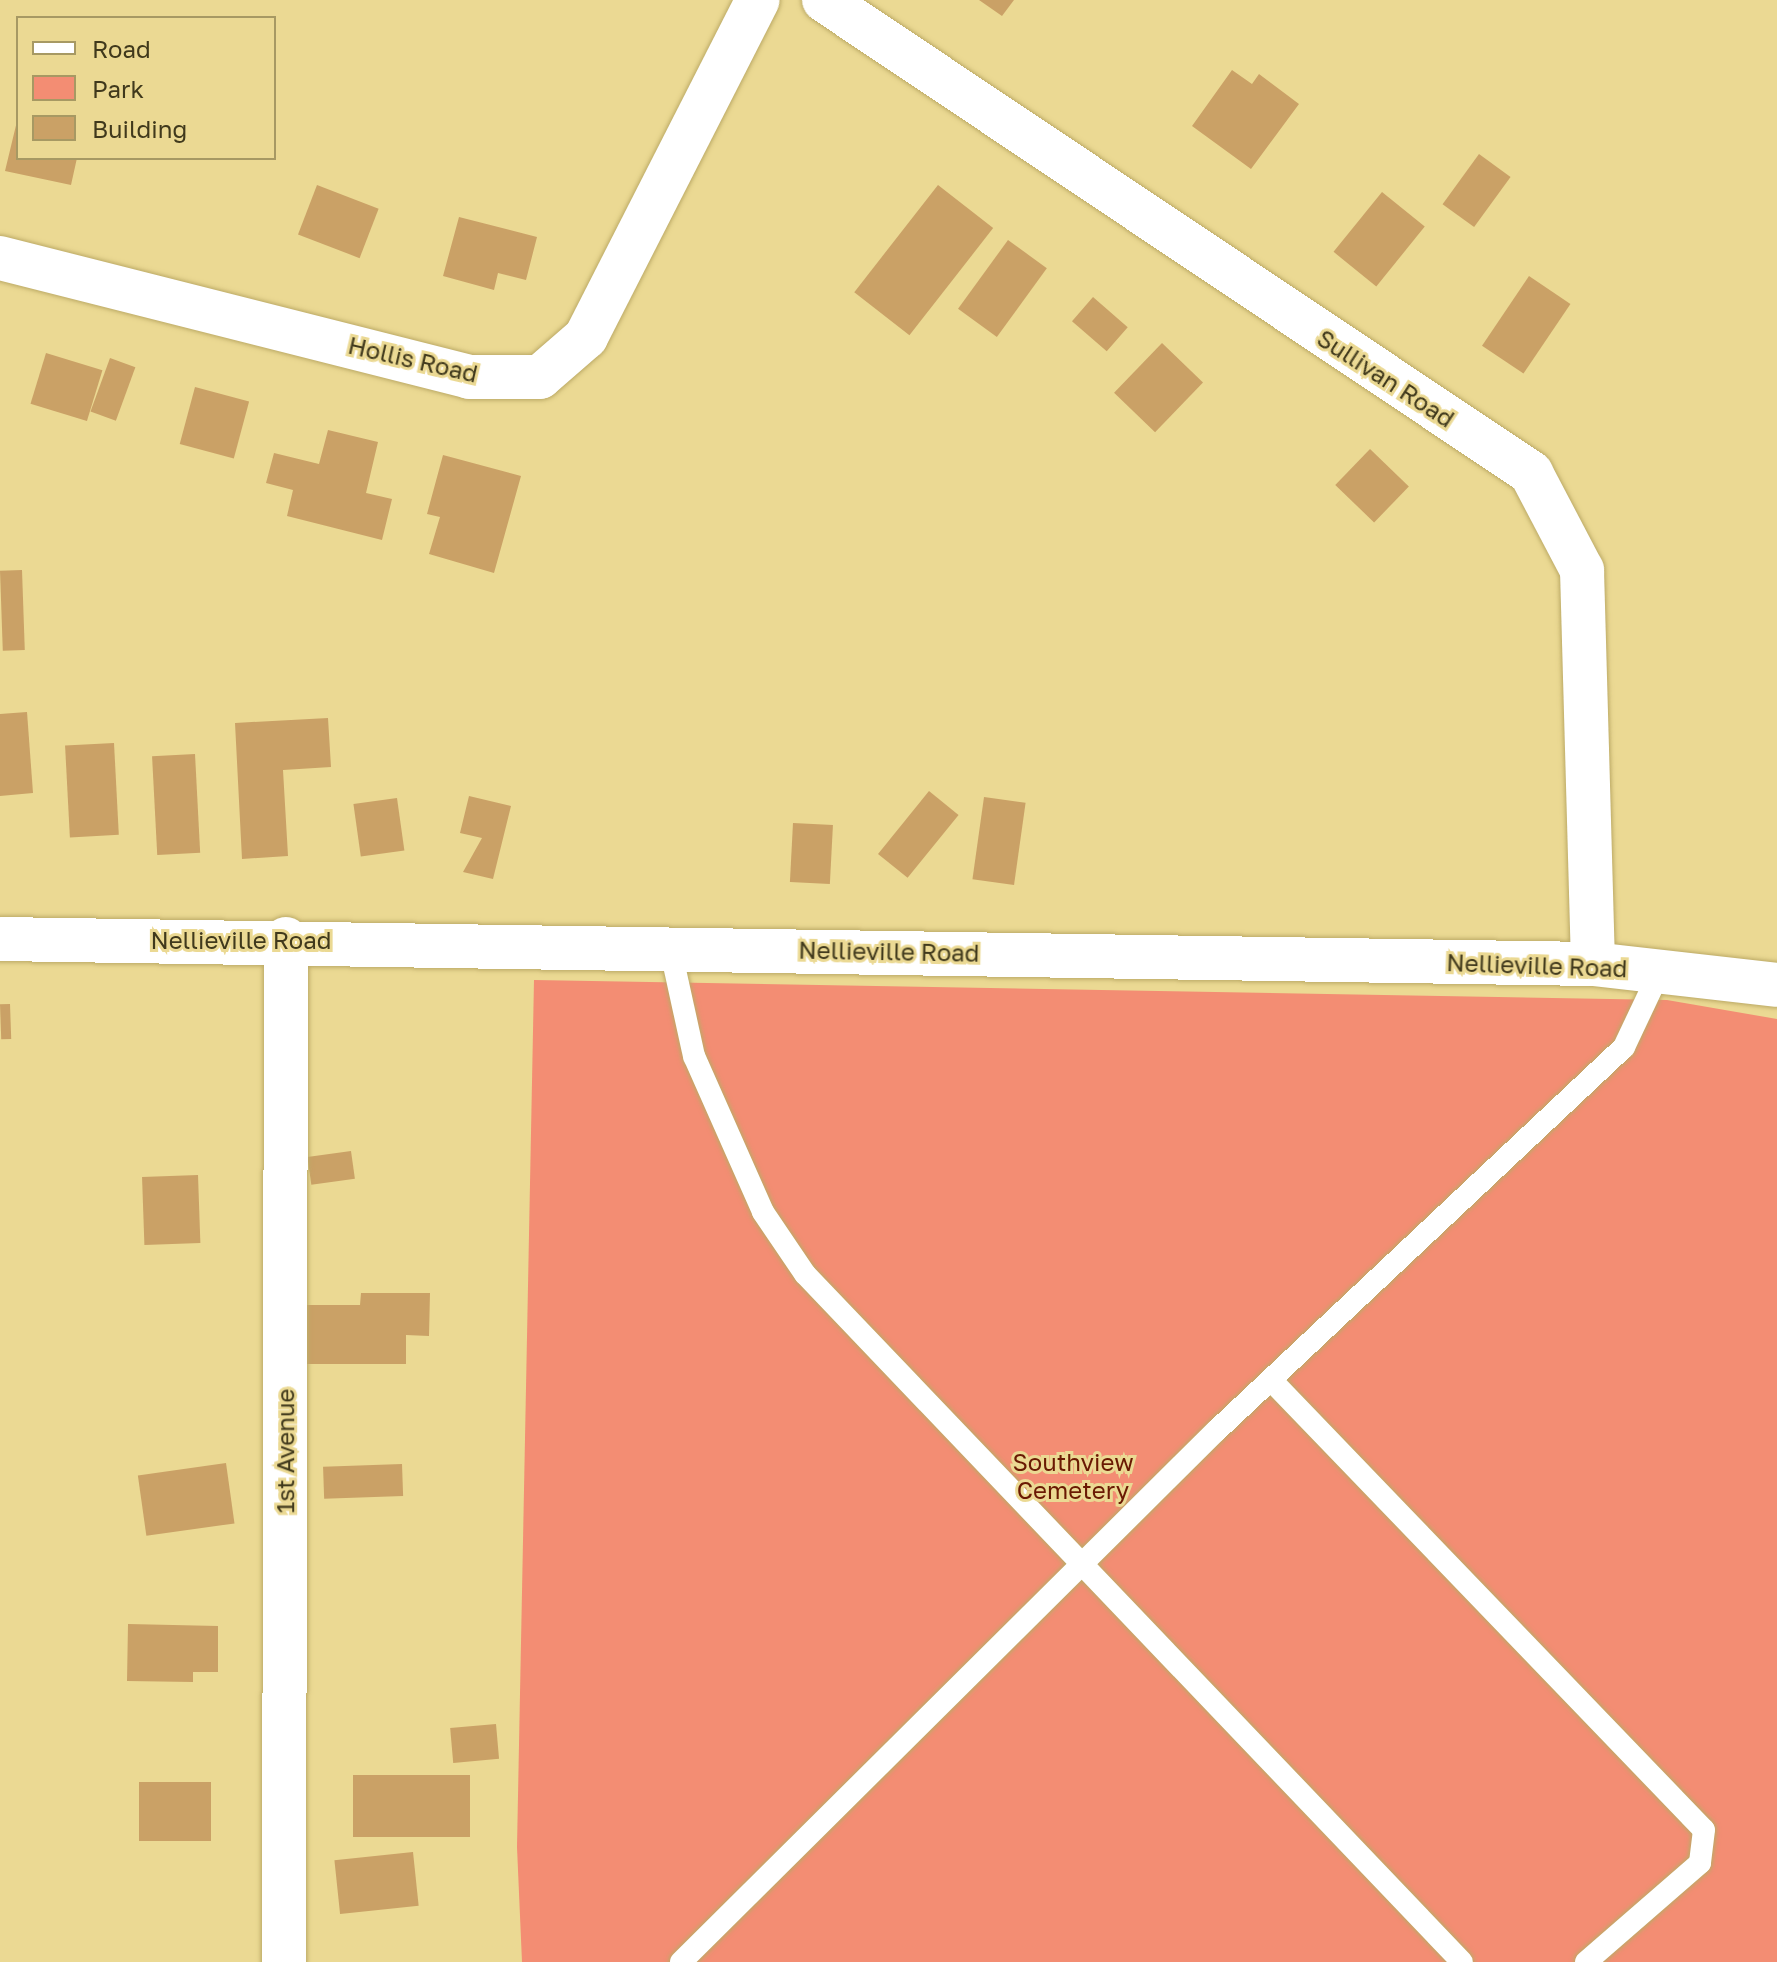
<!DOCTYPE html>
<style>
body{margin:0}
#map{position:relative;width:1777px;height:1962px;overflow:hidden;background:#ebd993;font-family:"Golos Text",sans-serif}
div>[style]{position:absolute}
.green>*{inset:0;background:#f38d73}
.building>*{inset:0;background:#caa166;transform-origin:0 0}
.roads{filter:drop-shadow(0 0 2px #bcaa66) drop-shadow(0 0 2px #bcaa66)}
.service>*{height:22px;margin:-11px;padding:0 11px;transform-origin:11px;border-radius:11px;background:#fff}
.minor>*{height:44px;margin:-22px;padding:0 22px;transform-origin:22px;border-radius:22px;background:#fff}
span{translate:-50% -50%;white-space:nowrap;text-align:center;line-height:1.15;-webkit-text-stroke:6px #ebd993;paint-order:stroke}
.street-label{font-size:24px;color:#40391c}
.park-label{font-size:24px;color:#6a1903}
.legend{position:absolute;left:16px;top:16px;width:260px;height:144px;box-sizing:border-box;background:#ebd993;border:2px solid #a79963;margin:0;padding:10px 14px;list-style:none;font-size:24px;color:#40391c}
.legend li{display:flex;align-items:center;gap:16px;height:40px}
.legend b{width:40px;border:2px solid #a79963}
</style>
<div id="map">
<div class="green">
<i style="clip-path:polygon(534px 980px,1667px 1000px,1777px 1019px,1777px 1962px,522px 1962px,517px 1847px)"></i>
</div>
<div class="building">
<i style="clip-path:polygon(979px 0,1014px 0,1002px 16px)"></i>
<i style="clip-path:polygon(1232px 70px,1252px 84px,1259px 74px,1299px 104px,1251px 169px,1192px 126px)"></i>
<i style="clip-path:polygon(18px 117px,18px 158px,77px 158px,71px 185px,5px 171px)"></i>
<i style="left:1479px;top:154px;width:39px;height:62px;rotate:36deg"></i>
<i style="left:317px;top:185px;width:66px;height:53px;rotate:21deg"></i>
<i style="left:938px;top:185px;width:70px;height:136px;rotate:38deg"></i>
<i style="left:1382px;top:192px;width:55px;height:77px;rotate:39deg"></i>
<i style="clip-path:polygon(459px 217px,537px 237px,526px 280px,498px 273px,494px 290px,443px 276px)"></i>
<i style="left:1008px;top:240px;width:48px;height:85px;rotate:36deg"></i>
<i style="left:1529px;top:276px;width:50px;height:84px;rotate:34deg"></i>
<i style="left:1093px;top:297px;width:46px;height:32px;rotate:41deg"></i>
<i style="left:1162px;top:343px;width:57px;height:69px;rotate:44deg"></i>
<i style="left:46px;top:353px;width:59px;height:53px;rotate:17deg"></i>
<i style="left:110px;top:358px;width:27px;height:57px;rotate:20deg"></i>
<i style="left:195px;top:387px;width:56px;height:59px;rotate:15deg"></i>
<i style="clip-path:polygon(328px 430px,378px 442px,366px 493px,392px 499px,382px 540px,287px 516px,293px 490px,266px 483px,274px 453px,319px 464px)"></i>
<i style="left:1370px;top:449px;width:54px;height:50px;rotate:44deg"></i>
<i style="clip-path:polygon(443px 455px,521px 476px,494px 573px,429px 554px,440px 517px,427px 514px)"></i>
<i style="left:22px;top:570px;width:80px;height:22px;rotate:88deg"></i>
<i style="clip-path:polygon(27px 712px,33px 793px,0 796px,0 714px)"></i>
<i style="clip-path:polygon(328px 718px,331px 767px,283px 770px,288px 856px,242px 859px,235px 723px)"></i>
<i style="left:114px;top:743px;width:92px;height:49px;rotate:87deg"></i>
<i style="left:195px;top:754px;width:99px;height:43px;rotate:87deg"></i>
<i style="left:929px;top:791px;width:38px;height:81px;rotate:39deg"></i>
<i style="clip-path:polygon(469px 796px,511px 806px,493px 879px,463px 872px,482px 838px,460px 833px)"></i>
<i style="left:984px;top:797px;width:42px;height:83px;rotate:8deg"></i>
<i style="left:397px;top:798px;width:53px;height:44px;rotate:82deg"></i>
<i style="left:793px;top:823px;width:40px;height:59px;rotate:3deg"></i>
<i style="left:10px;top:1004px;width:35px;height:10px;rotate:88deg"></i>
<i style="left:351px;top:1151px;width:28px;height:44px;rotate:82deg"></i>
<i style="left:198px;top:1175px;width:68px;height:56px;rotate:88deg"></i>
<i style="clip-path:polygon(361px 1293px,430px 1293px,429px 1336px,406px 1335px,406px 1364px,304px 1364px,304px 1305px,360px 1305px)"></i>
<i style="left:226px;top:1463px;width:61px;height:89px;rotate:82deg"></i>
<i style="left:402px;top:1464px;width:32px;height:79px;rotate:88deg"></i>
<i style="clip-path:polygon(128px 1624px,218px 1626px,218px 1672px,193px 1672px,193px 1682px,127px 1681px)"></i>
<i style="left:496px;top:1724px;width:35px;height:46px;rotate:85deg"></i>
<i style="left:353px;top:1775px;width:117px;height:62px"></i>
<i style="left:139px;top:1782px;width:72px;height:59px"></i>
<i style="left:413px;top:1852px;width:54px;height:79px;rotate:84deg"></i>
</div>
<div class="roads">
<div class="service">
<i style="left:670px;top:947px;width:112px;rotate:77.6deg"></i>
<i style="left:694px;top:1056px;width:171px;rotate:66.1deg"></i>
<i style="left:763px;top:1212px;width:75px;rotate:55.9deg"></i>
<i style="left:805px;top:1274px;width:951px;rotate:46.32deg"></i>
<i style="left:1271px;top:1380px;width:624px;rotate:46.1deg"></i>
<i style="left:1704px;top:1830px;width:33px;rotate:97deg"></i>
<i style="left:1700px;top:1863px;width:151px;rotate:139deg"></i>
<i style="left:681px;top:1962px;width:754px;rotate:-44.79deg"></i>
<i style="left:1216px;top:1431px;width:560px;rotate:-43.26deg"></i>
<i style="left:1624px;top:1047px;width:84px;rotate:-64.7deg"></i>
</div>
<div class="minor">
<i style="left:824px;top:0;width:851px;rotate:33.78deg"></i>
<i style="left:1531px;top:473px;width:110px;rotate:62.3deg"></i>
<i style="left:1582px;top:570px;width:394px;rotate:88.4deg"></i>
<i style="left:0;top:258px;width:484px;rotate:14.2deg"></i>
<i style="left:469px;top:377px;width:71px"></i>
<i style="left:540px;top:377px;width:61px;rotate:-41deg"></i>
<i style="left:586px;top:337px;width:378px;rotate:-63deg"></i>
<i style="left:0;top:939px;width:1593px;rotate:0.9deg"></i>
<i style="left:1593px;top:964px;width:185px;rotate:6.5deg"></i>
<i style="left:284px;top:1962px;width:1023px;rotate:-89.89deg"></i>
</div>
</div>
<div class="street-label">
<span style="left:413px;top:359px;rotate:13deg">Hollis Road</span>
<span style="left:1386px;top:378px;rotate:33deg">Sullivan Road</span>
<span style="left:241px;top:940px">Nellieville Road</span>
<span style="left:889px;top:951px;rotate:1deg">Nellieville Road</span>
<span style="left:1537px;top:965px;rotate:2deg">Nellieville Road</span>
<span style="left:285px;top:1451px;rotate:-90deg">1st Avenue</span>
</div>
<div class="park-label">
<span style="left:1073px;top:1476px">Southview<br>Cemetery</span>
</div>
<ul class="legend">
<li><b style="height:10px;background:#fff"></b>Road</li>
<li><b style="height:22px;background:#f38d73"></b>Park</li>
<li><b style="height:22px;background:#caa166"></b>Building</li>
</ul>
</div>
